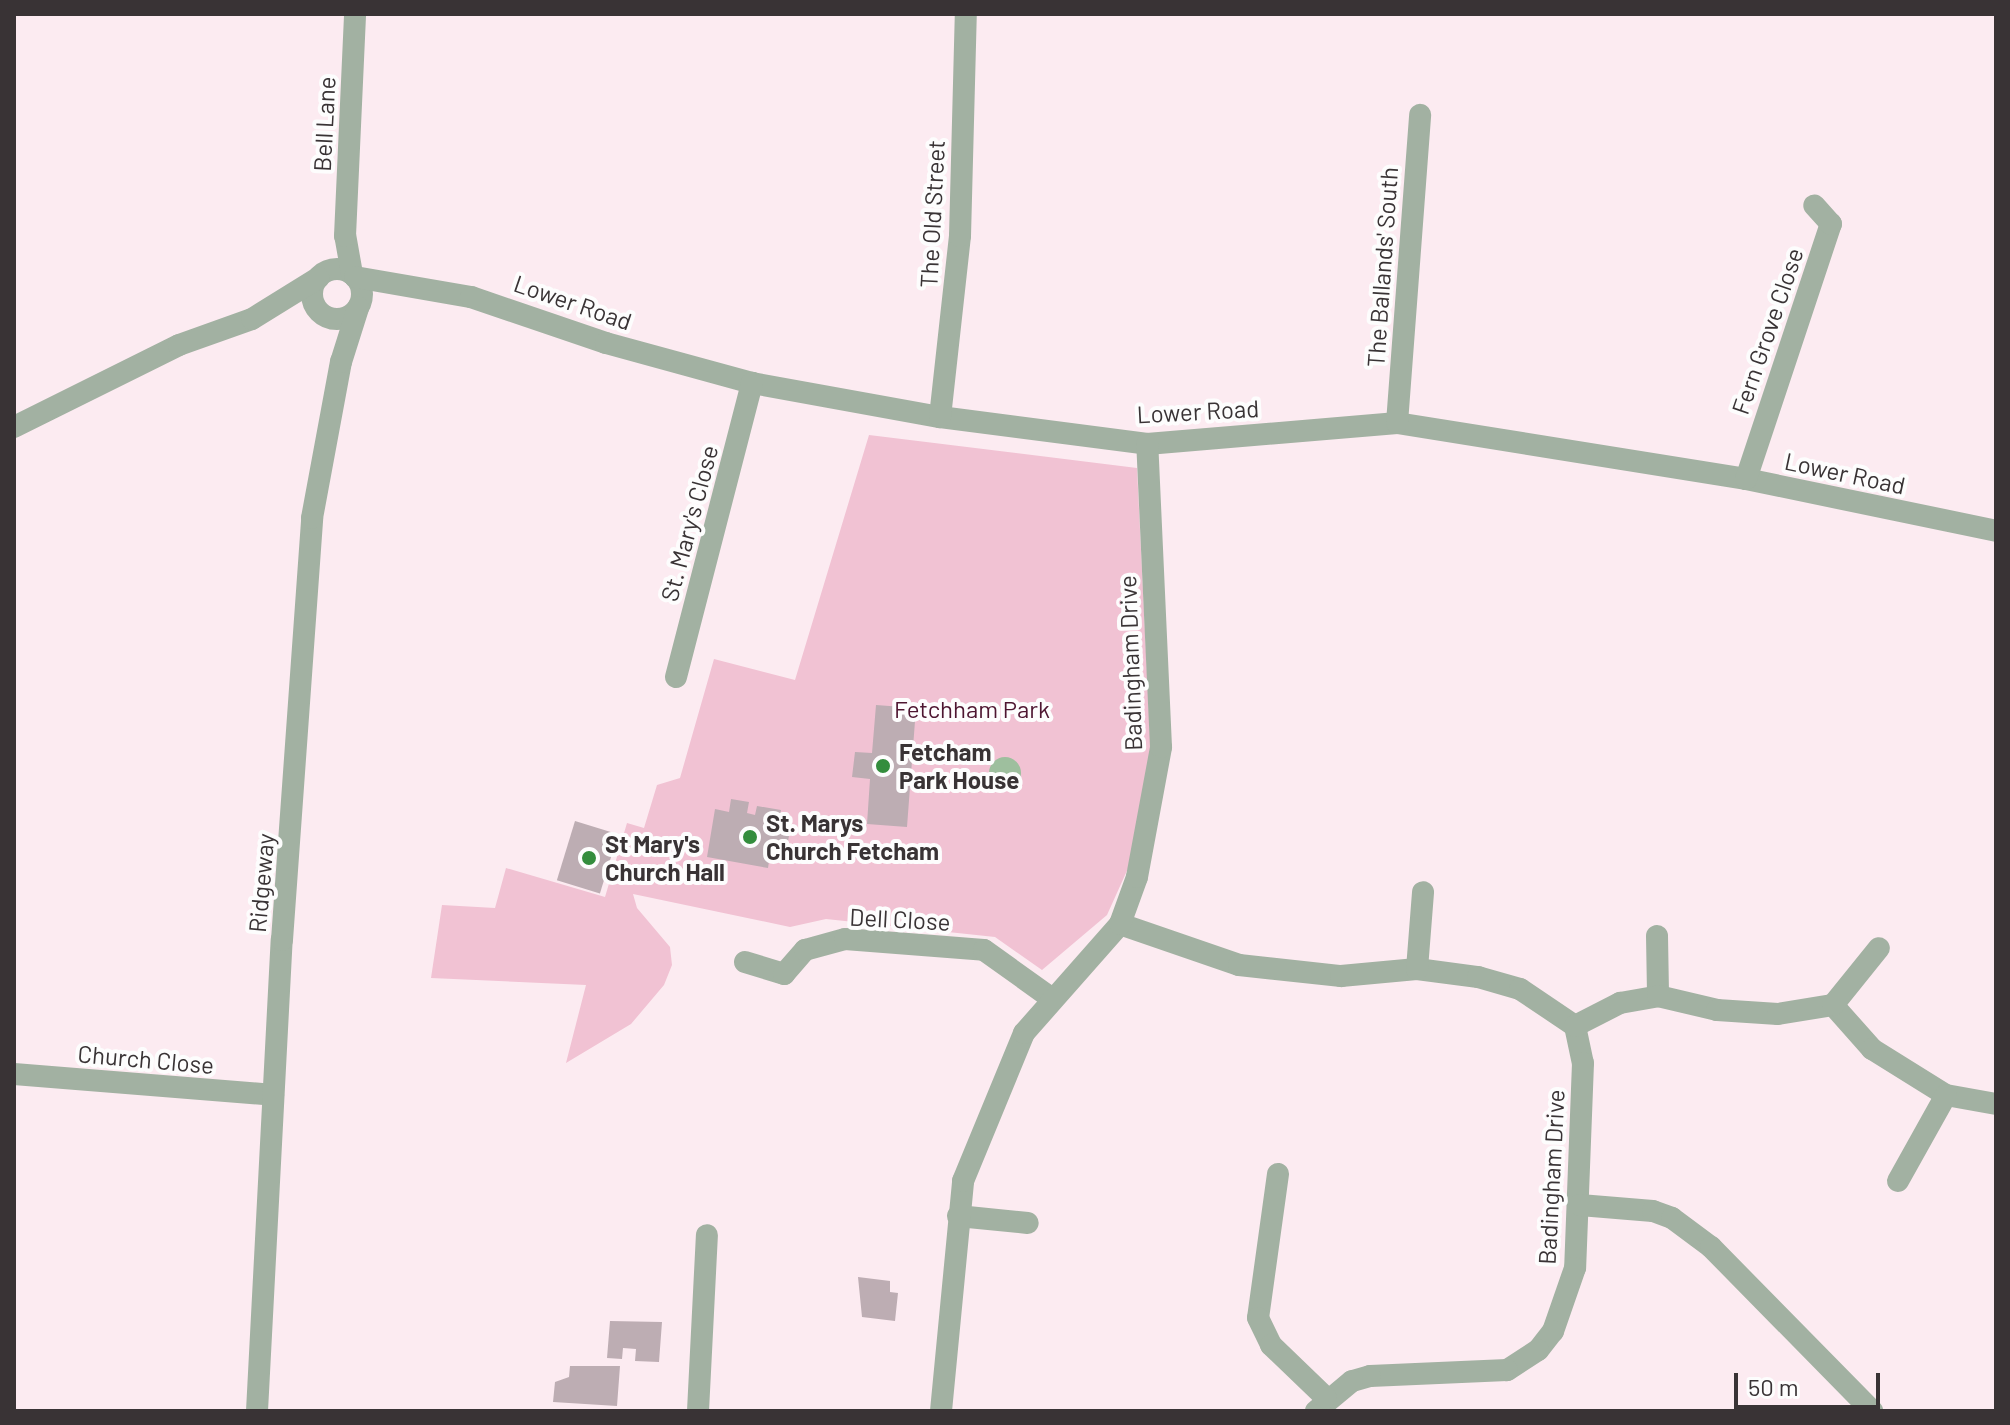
<!DOCTYPE html>
<style>
body{margin:0}
#map{position:relative;width:2010px;height:1425px;overflow:hidden;background:#fcebf1;font-family:Barlow,sans-serif}
div>[style]{position:absolute}
.green>*{inset:0;background:#f1c2d3}
.water>*{inset:0;background:#9ebf9e}
.round{border-radius:50%}
.building>*{inset:0;background:#bdadb3;transform-origin:0 0}
.minor>*{height:22px;margin:-11px;padding:0 11px;transform-origin:11px;border-radius:11px;background:#a2b1a2}
.minor>.ring{margin:-11px;padding:0;box-sizing:content-box;background:none;border:22px solid #a2b1a2;border-radius:50%}
.dots>*{width:22px;height:22px;translate:-50% -50%;box-sizing:border-box;border:4px solid #fdfdfd;border-radius:50%}
span{translate:-50% -50%;white-space:nowrap;text-align:center;line-height:1.15;-webkit-text-stroke:8px #fdfdfd;paint-order:stroke}
.street-label{font-size:24px;color:#393335}
.park-label{font-size:24px;color:#4e1631}
.poi-label{font-size:24px;color:#393335;font-weight:700}
.left{translate:0 -50%;text-align:left}
.frame{position:absolute;inset:0;border:16px solid #393335;pointer-events:none}
.scale{position:absolute;left:1734px;top:1373px;width:146px;height:36px;box-sizing:border-box;border:4px solid #393335;border-top:0;padding-left:10px;font-size:24px;line-height:28px;white-space:nowrap;color:#393335;-webkit-text-stroke:6px #fdfdfd;paint-order:stroke}
</style>
<div id="map">
<div class="green">
<i style="clip-path:polygon(869px 435px,1137px 468px,1151px 754px,1130px 864px,1107px 915px,1042px 970px,995px 937px,826px 919px,790px 927px,633px 894px,637px 908px,670px 947px,672px 965px,664px 985px,631px 1024px,566px 1063px,586px 985px,431px 978px,442px 905px,495px 908px,506px 868px,605px 897px,627px 823px,644px 828px,657px 785px,680px 778px,714px 659px,795px 680px)"></i>
</div>
<div class="water">
<i class="round" style="left:989px;top:757px;width:32px;height:32px"></i>
</div>
<div class="building">
<i style="clip-path:polygon(876px 705px,916px 708px,907px 827px,867px 824px,870px 779px,852px 777px,855px 752px,872px 753px)"></i>
<i style="clip-path:polygon(731px 799px,749px 802px,747px 813px,755px 815px,757px 806px,781px 810px,779px 823px,791px 825px,786px 852px,771px 849px,768px 868px,707px 857px,715px 809px,729px 812px)"></i>
<i style="left:575px;top:821px;width:45px;height:62px;rotate:17deg"></i>
<i style="clip-path:polygon(858px 1277px,890px 1281px,890px 1292px,898px 1293px,895px 1321px,862px 1317px)"></i>
<i style="clip-path:polygon(610px 1321px,662px 1322px,659px 1362px,635px 1361px,636px 1349px,623px 1348px,622px 1359px,607px 1358px)"></i>
<i style="clip-path:polygon(570px 1366px,620px 1366px,617px 1406px,553px 1402px,555px 1382px,569px 1377px)"></i>
</div>
<div class="minor">
<i class="ring" style="left:312px;top:269px;width:28px;height:28px"></i>
<i style="left:352px;top:274px;width:39px;rotate:-100deg"></i>
<i style="left:345px;top:236px;width:222px;rotate:-87.4deg"></i>
<i style="left:355px;top:277px;width:118px;rotate:9.8deg"></i>
<i style="left:471px;top:297px;width:143px;rotate:18.8deg"></i>
<i style="left:606px;top:343px;width:151px;rotate:15.3deg"></i>
<i style="left:752px;top:383px;width:191px;rotate:10.3deg"></i>
<i style="left:940px;top:417px;width:209px;rotate:7.4deg"></i>
<i style="left:1147px;top:444px;width:251px;rotate:-4.8deg"></i>
<i style="left:1397px;top:423px;width:353px;rotate:9.1deg"></i>
<i style="left:1746px;top:479px;width:255px;rotate:11.7deg"></i>
<i style="left:940px;top:417px;width:182px;rotate:-83.7deg"></i>
<i style="left:960px;top:236px;width:222px;rotate:-88.5deg"></i>
<i style="left:1397px;top:423px;width:309px;rotate:-85.7deg"></i>
<i style="left:14px;top:427px;width:184px;rotate:-26.4deg"></i>
<i style="left:179px;top:345px;width:77px;rotate:-19.6deg"></i>
<i style="left:252px;top:319px;width:78px;rotate:-31.8deg"></i>
<i style="left:1746px;top:479px;width:269px;rotate:-71.6deg"></i>
<i style="left:1831px;top:224px;width:25px;rotate:-132deg"></i>
<i style="left:676px;top:677px;width:304px;rotate:-75.5deg"></i>
<i style="left:1120px;top:924px;width:126px;rotate:19deg"></i>
<i style="left:1239px;top:965px;width:103px;rotate:6.2deg"></i>
<i style="left:1341px;top:976px;width:76px;rotate:-5.3deg"></i>
<i style="left:1417px;top:969px;width:62px;rotate:7.5deg"></i>
<i style="left:1478px;top:977px;width:44px;rotate:15.9deg"></i>
<i style="left:1520px;top:989px;width:66px;rotate:33.9deg"></i>
<i style="left:1575px;top:1026px;width:38px;rotate:78deg"></i>
<i style="left:1583px;top:1063px;width:205px;rotate:92.2deg"></i>
<i style="left:1575px;top:1268px;width:67px;rotate:109.2deg"></i>
<i style="left:1553px;top:1331px;width:24px;rotate:128deg"></i>
<i style="left:1538px;top:1350px;width:37px;rotate:147deg"></i>
<i style="left:1507px;top:1370px;width:137px;rotate:177.5deg"></i>
<i style="left:1370px;top:1376px;width:19px;rotate:164deg"></i>
<i style="left:1352px;top:1381px;width:47px;rotate:140.2deg"></i>
<i style="left:1657px;top:936px;width:60px;rotate:89deg"></i>
<i style="left:745px;top:962px;width:41px;rotate:17.1deg"></i>
<i style="left:784px;top:974px;width:32px;rotate:-49deg"></i>
<i style="left:805px;top:950px;width:41px;rotate:-15.4deg"></i>
<i style="left:845px;top:939px;width:139px;rotate:4.5deg"></i>
<i style="left:984px;top:950px;width:82px;rotate:35.6deg"></i>
<i style="left:1417px;top:969px;width:77px;rotate:-85.5deg"></i>
<i style="left:1833px;top:1005px;width:59px;rotate:48.4deg"></i>
<i style="left:1872px;top:1049px;width:87px;rotate:31.9deg"></i>
<i style="left:1946px;top:1095px;width:51px;rotate:10.2deg"></i>
<i style="left:1575px;top:1026px;width:51px;rotate:-27.1deg"></i>
<i style="left:1620px;top:1003px;width:39px;rotate:-10deg"></i>
<i style="left:1658px;top:996px;width:61px;rotate:13.3deg"></i>
<i style="left:1717px;top:1010px;width:61px;rotate:3.8deg"></i>
<i style="left:1778px;top:1014px;width:56px;rotate:-9.3deg"></i>
<i style="left:1833px;top:1005px;width:73px;rotate:-51.1deg"></i>
<i style="left:14px;top:1074px;width:260px;rotate:4.6deg"></i>
<i style="left:1278px;top:1174px;width:145px;rotate:97.9deg"></i>
<i style="left:1258px;top:1318px;width:30px;rotate:64deg"></i>
<i style="left:1271px;top:1345px;width:76px;rotate:43.9deg"></i>
<i style="left:1898px;top:1181px;width:98px;rotate:-60.8deg"></i>
<i style="left:1580px;top:1205px;width:73px;rotate:4.7deg"></i>
<i style="left:1653px;top:1211px;width:20px;rotate:20deg"></i>
<i style="left:1672px;top:1218px;width:49px;rotate:36.6deg"></i>
<i style="left:1711px;top:1247px;width:230px;rotate:45.5deg"></i>
<i style="left:958px;top:1216px;width:70px;rotate:5.7deg"></i>
<i style="left:257px;top:1411px;width:472px;rotate:-87deg"></i>
<i style="left:282px;top:940px;width:423px;rotate:-85.9deg"></i>
<i style="left:312px;top:518px;width:159px;rotate:-79.5deg"></i>
<i style="left:341px;top:362px;width:57px;rotate:-72.5deg"></i>
<i style="left:698px;top:1411px;width:176px;rotate:-87.1deg"></i>
<i style="left:941px;top:1411px;width:231px;rotate:-84.5deg"></i>
<i style="left:963px;top:1181px;width:160px;rotate:-67.6deg"></i>
<i style="left:1024px;top:1033px;width:145px;rotate:-48.6deg"></i>
<i style="left:1120px;top:924px;width:50px;rotate:-70.1deg"></i>
<i style="left:1137px;top:877px;width:132px;rotate:-79.5deg"></i>
<i style="left:1161px;top:747px;width:303px;rotate:-92.6deg"></i>
</div>
<div class="dots">
<i style="left:883px;top:766px;background:#348d3d"></i>
<i style="left:750px;top:837px;background:#348d3d"></i>
<i style="left:589px;top:858px;background:#348d3d"></i>
</div>
<div class="street-label">
<span style="left:324px;top:124px;rotate:-87deg">Bell Lane</span>
<span style="left:932px;top:214px;rotate:-87deg">The Old Street</span>
<span style="left:1382px;top:267px;rotate:-86deg">The Ballands' South</span>
<span style="left:573px;top:302px;rotate:19deg">Lower Road</span>
<span style="left:1767px;top:331px;rotate:-71deg">Fern Grove Close</span>
<span style="left:1198px;top:411px;rotate:-3deg">Lower Road</span>
<span style="left:1845px;top:473px;rotate:12deg">Lower Road</span>
<span style="left:689px;top:523px;rotate:-75deg">St. Mary's Close</span>
<span style="left:1130px;top:663px;rotate:-92deg">Badingham Drive</span>
<span style="left:261px;top:883px;rotate:-85deg">Ridgeway</span>
<span style="left:900px;top:919px;rotate:3deg">Dell Close</span>
<span style="left:146px;top:1059px;rotate:5deg">Church Close</span>
<span style="left:1551px;top:1177px;rotate:-87deg">Badingham Drive</span>
</div>
<div class="park-label">
<span style="left:972px;top:709px">Fetchham Park</span>
</div>
<div class="poi-label">
<span class="left" style="left:899px;top:766px">Fetcham<br>Park House</span>
<span class="left" style="left:766px;top:837px">St. Marys<br>Church Fetcham</span>
<span class="left" style="left:605px;top:858px">St Mary's<br>Church Hall</span>
</div>
<div class="frame"></div>
<div class="scale">50 m</div>
</div>
